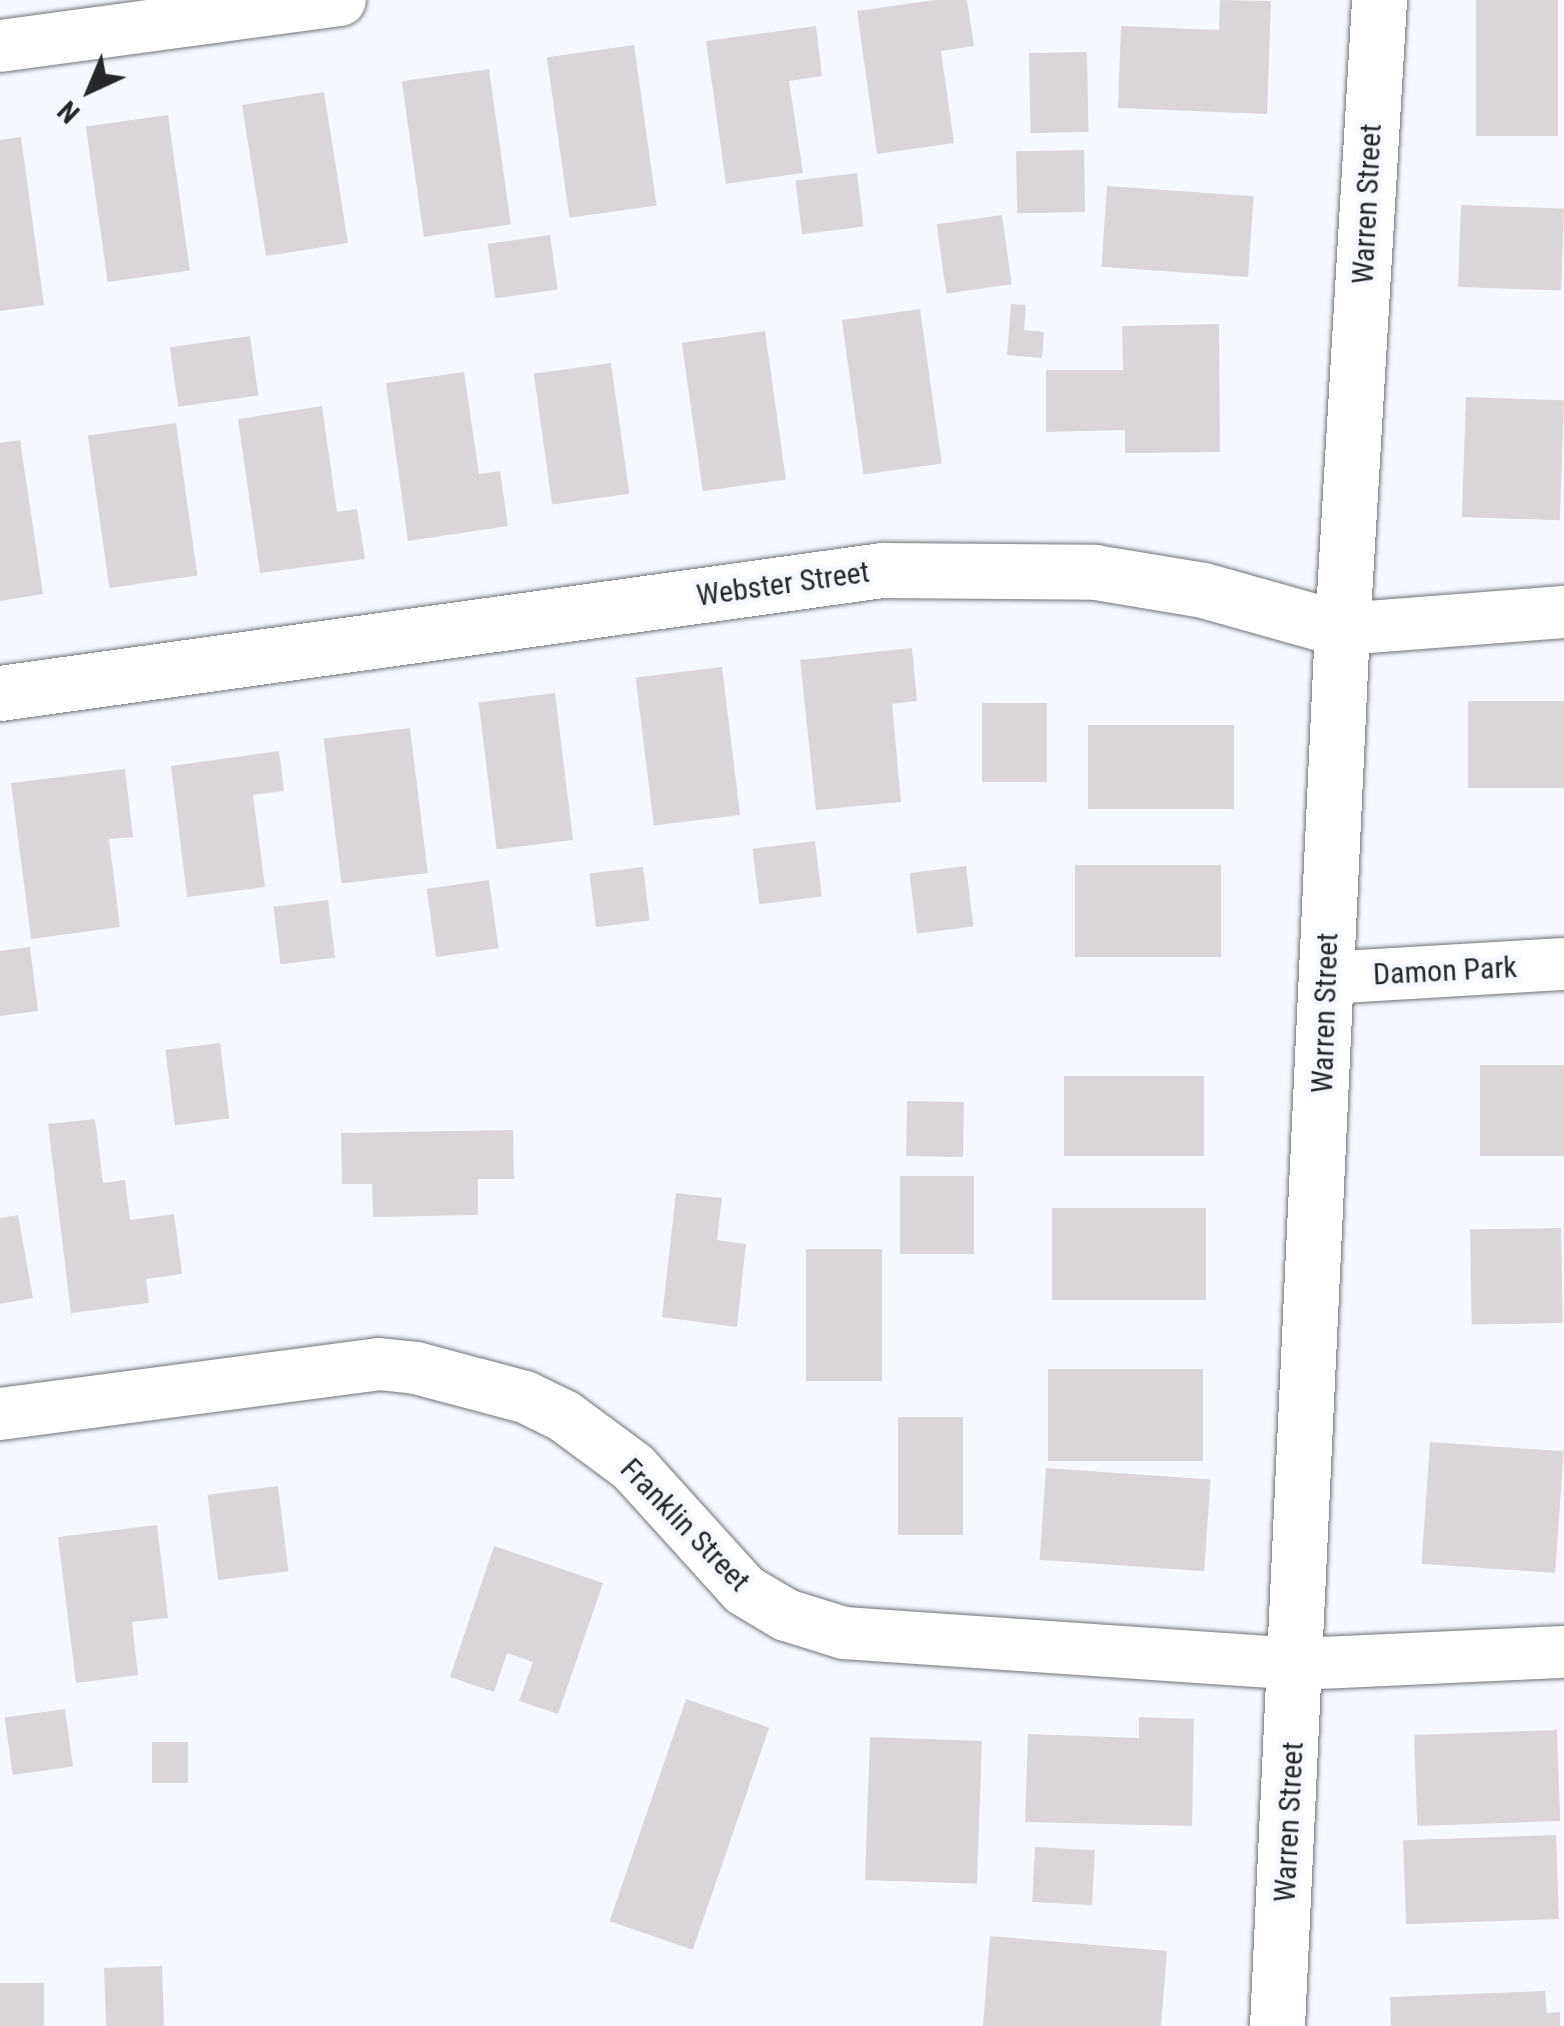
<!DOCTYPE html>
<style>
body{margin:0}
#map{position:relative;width:1564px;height:2026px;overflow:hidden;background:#f5f9ff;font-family:"Roboto Condensed",sans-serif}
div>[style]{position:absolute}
.building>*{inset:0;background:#dad5d9;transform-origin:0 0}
.roads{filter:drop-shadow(0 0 2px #707378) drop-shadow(0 0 2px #707378)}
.minor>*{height:52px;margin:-26px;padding:0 26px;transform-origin:26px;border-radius:26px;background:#fff}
.tertiary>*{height:55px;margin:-27.5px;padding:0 27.5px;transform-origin:27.5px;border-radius:27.5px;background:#fff}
.secondary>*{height:55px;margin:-27.5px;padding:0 27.5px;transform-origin:27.5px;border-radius:27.5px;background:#fff}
span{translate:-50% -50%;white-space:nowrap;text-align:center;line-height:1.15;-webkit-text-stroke:9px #f5f9ff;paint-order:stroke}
.street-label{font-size:30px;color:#262729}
.north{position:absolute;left:40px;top:40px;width:100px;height:100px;-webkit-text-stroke:8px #f5f9ff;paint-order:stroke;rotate:224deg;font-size:28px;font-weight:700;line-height:40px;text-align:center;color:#262729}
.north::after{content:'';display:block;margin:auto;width:35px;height:45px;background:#262729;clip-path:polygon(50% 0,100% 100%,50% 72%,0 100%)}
</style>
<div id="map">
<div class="building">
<i style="clip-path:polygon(935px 0,967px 0,974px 46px,941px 51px,954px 143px,877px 154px,857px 11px)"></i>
<i style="clip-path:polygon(1220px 0,1271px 1px,1267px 114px,1118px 108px,1121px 26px,1219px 30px)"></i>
<i style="left:1476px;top:0;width:82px;height:136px"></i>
<i style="clip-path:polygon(816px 26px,822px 76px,789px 81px,803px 173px,726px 184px,706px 41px)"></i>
<i style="left:634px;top:45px;width:162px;height:88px;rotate:82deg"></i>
<i style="left:1087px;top:52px;width:80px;height:58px;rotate:89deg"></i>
<i style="left:489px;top:69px;width:157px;height:88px;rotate:82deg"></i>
<i style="left:324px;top:92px;width:153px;height:83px;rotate:81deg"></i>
<i style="left:168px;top:115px;width:157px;height:83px;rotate:82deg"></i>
<i style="clip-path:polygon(21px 137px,44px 305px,0 311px,0 140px)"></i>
<i style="left:1084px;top:150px;width:62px;height:68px;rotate:89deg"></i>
<i style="left:857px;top:173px;width:54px;height:62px;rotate:83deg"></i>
<i style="left:1107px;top:186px;width:147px;height:81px;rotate:4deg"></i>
<i style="left:1461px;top:205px;width:103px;height:82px;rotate:2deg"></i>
<i style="left:1002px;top:215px;width:70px;height:66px;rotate:82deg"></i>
<i style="left:550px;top:235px;width:55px;height:63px;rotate:82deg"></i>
<i style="clip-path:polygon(1011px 304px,1026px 305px,1024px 330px,1044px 332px,1042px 358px,1007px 355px)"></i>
<i style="left:920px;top:309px;width:156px;height:79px;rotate:82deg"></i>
<i style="clip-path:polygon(1219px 324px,1220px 452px,1125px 453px,1125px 430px,1046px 432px,1046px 370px,1123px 370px,1122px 326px)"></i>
<i style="left:765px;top:331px;width:150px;height:84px;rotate:82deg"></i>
<i style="left:250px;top:336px;width:60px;height:81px;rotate:82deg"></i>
<i style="left:611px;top:363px;width:132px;height:78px;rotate:82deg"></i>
<i style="clip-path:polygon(464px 372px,479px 474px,500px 471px,508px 526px,408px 541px,386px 383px)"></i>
<i style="left:1466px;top:397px;width:98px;height:120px;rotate:2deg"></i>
<i style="clip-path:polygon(322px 406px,337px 512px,357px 509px,365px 559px,260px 573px,238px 419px)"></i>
<i style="left:176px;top:423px;width:154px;height:89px;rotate:82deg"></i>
<i style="clip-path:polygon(20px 440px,43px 594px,0 601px,0 443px)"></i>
<i style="clip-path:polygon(912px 648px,917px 701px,892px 704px,901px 802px,816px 810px,800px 660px)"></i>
<i style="left:722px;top:667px;width:149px;height:87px;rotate:83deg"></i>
<i style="left:555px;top:693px;width:148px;height:77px;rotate:83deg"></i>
<i style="left:1564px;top:701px;width:87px;height:96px;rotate:90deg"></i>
<i style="left:982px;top:703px;width:65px;height:79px"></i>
<i style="left:1088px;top:725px;width:146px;height:84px"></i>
<i style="left:410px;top:728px;width:146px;height:87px;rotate:83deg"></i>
<i style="clip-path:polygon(279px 751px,284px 791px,253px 795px,265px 887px,187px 897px,171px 766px)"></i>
<i style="clip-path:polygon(125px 769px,133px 837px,109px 839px,120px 927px,31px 939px,11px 783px)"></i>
<i style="left:815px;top:841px;width:56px;height:63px;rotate:83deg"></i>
<i style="left:1075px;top:865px;width:146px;height:92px"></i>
<i style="left:966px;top:866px;width:61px;height:57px;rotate:83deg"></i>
<i style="left:643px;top:867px;width:54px;height:54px;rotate:83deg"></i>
<i style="left:489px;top:880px;width:69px;height:63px;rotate:82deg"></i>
<i style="left:328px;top:900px;width:58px;height:55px;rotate:83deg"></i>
<i style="clip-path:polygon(30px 947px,38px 1011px,0 1016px,0 951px)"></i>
<i style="left:220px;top:1043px;width:76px;height:55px;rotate:83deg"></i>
<i style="left:1564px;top:1065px;width:91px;height:84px;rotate:90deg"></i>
<i style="left:1064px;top:1076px;width:140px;height:80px"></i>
<i style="left:907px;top:1101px;width:57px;height:55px;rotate:1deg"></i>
<i style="clip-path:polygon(95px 1119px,103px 1183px,125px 1180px,130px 1220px,174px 1214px,182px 1274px,146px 1279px,149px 1303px,71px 1313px,48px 1124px)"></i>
<i style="clip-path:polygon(513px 1130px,514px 1179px,478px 1179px,478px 1215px,373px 1217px,372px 1184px,342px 1184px,341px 1133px)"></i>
<i style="left:900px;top:1176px;width:74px;height:78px"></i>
<i style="clip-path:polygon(676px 1193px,722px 1198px,717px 1240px,746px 1244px,737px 1327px,662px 1317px)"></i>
<i style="left:1052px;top:1208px;width:154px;height:92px"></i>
<i style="clip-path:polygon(18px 1215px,33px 1298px,0 1304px,0 1218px)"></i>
<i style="left:1561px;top:1228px;width:95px;height:91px;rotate:89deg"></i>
<i style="left:806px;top:1249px;width:76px;height:132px"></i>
<i style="left:1048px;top:1369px;width:155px;height:92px"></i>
<i style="left:898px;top:1417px;width:65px;height:118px"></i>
<i style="left:1430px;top:1442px;width:134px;height:122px;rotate:4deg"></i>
<i style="left:1046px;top:1468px;width:165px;height:92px;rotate:4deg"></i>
<i style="left:278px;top:1486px;width:86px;height:71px;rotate:83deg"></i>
<i style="clip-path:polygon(157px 1525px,168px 1618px,132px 1622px,138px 1675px,76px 1683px,58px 1537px)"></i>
<i style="clip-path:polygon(494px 1546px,603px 1583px,558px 1714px,519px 1701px,533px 1662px,507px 1653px,494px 1692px,450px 1677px)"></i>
<i style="left:686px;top:1699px;width:88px;height:235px;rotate:19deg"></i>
<i style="left:65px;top:1709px;width:58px;height:61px;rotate:82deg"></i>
<i style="clip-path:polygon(1139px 1717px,1194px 1719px,1192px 1826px,1025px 1822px,1028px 1734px,1139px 1738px)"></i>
<i style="left:1557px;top:1730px;width:91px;height:143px;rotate:88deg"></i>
<i style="left:870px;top:1737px;width:112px;height:143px;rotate:2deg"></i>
<i style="left:152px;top:1742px;width:36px;height:41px"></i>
<i style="left:1556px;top:1835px;width:84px;height:153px;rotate:88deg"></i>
<i style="left:1035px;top:1847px;width:60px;height:55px;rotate:3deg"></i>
<i style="clip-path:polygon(990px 1936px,1167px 1951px,1161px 2026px,983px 2026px)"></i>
<i style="left:162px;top:1966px;width:60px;height:58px;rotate:88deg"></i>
<i style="left:0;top:1983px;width:44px;height:43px"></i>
<i style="clip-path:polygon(1545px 1991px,1547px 2013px,1560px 2012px,1560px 2026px,1391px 2026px,1390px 1997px)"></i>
</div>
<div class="roads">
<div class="minor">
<i style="left:0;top:46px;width:343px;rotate:-7.7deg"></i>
<i style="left:1342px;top:629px;width:223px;rotate:-4.4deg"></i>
<i style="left:1326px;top:978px;width:238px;rotate:-3.4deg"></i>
<i style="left:0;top:1414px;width:382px;rotate:-7.5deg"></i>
<i style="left:379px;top:1364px;width:37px;rotate:6deg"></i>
<i style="left:416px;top:1368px;width:113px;rotate:14.9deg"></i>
<i style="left:525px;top:1397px;width:43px;rotate:26deg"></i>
<i style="left:564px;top:1416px;width:86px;rotate:36.5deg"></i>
<i style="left:633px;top:1467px;width:166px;rotate:47.9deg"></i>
<i style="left:744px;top:1590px;width:49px;rotate:30.8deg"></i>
<i style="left:786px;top:1615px;width:61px;rotate:17.2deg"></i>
<i style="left:844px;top:1633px;width:454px;rotate:3.9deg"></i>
<i style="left:1297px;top:1664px;width:267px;rotate:-2.6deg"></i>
</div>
<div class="tertiary">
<i style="left:0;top:693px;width:891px;rotate:-7.94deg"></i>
<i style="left:882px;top:570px;width:213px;rotate:0.5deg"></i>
<i style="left:1095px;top:572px;width:109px;rotate:9.5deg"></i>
<i style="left:1203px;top:590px;width:144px;rotate:15.7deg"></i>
</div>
<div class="secondary">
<i style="left:1277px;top:2026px;width:1399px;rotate:-87.34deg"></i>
<i style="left:1342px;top:629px;width:630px;rotate:-86.63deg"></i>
</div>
</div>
<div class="street-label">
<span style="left:1367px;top:204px;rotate:-87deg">Warren Street</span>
<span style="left:783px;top:584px;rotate:-8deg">Webster Street</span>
<span style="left:1445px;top:971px;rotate:-3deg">Damon Park</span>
<span style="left:1325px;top:1013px;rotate:-88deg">Warren Street</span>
<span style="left:685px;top:1525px;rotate:46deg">Franklin Street</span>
<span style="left:1289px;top:1822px;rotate:-87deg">Warren Street</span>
</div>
<div class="north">N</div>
</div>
